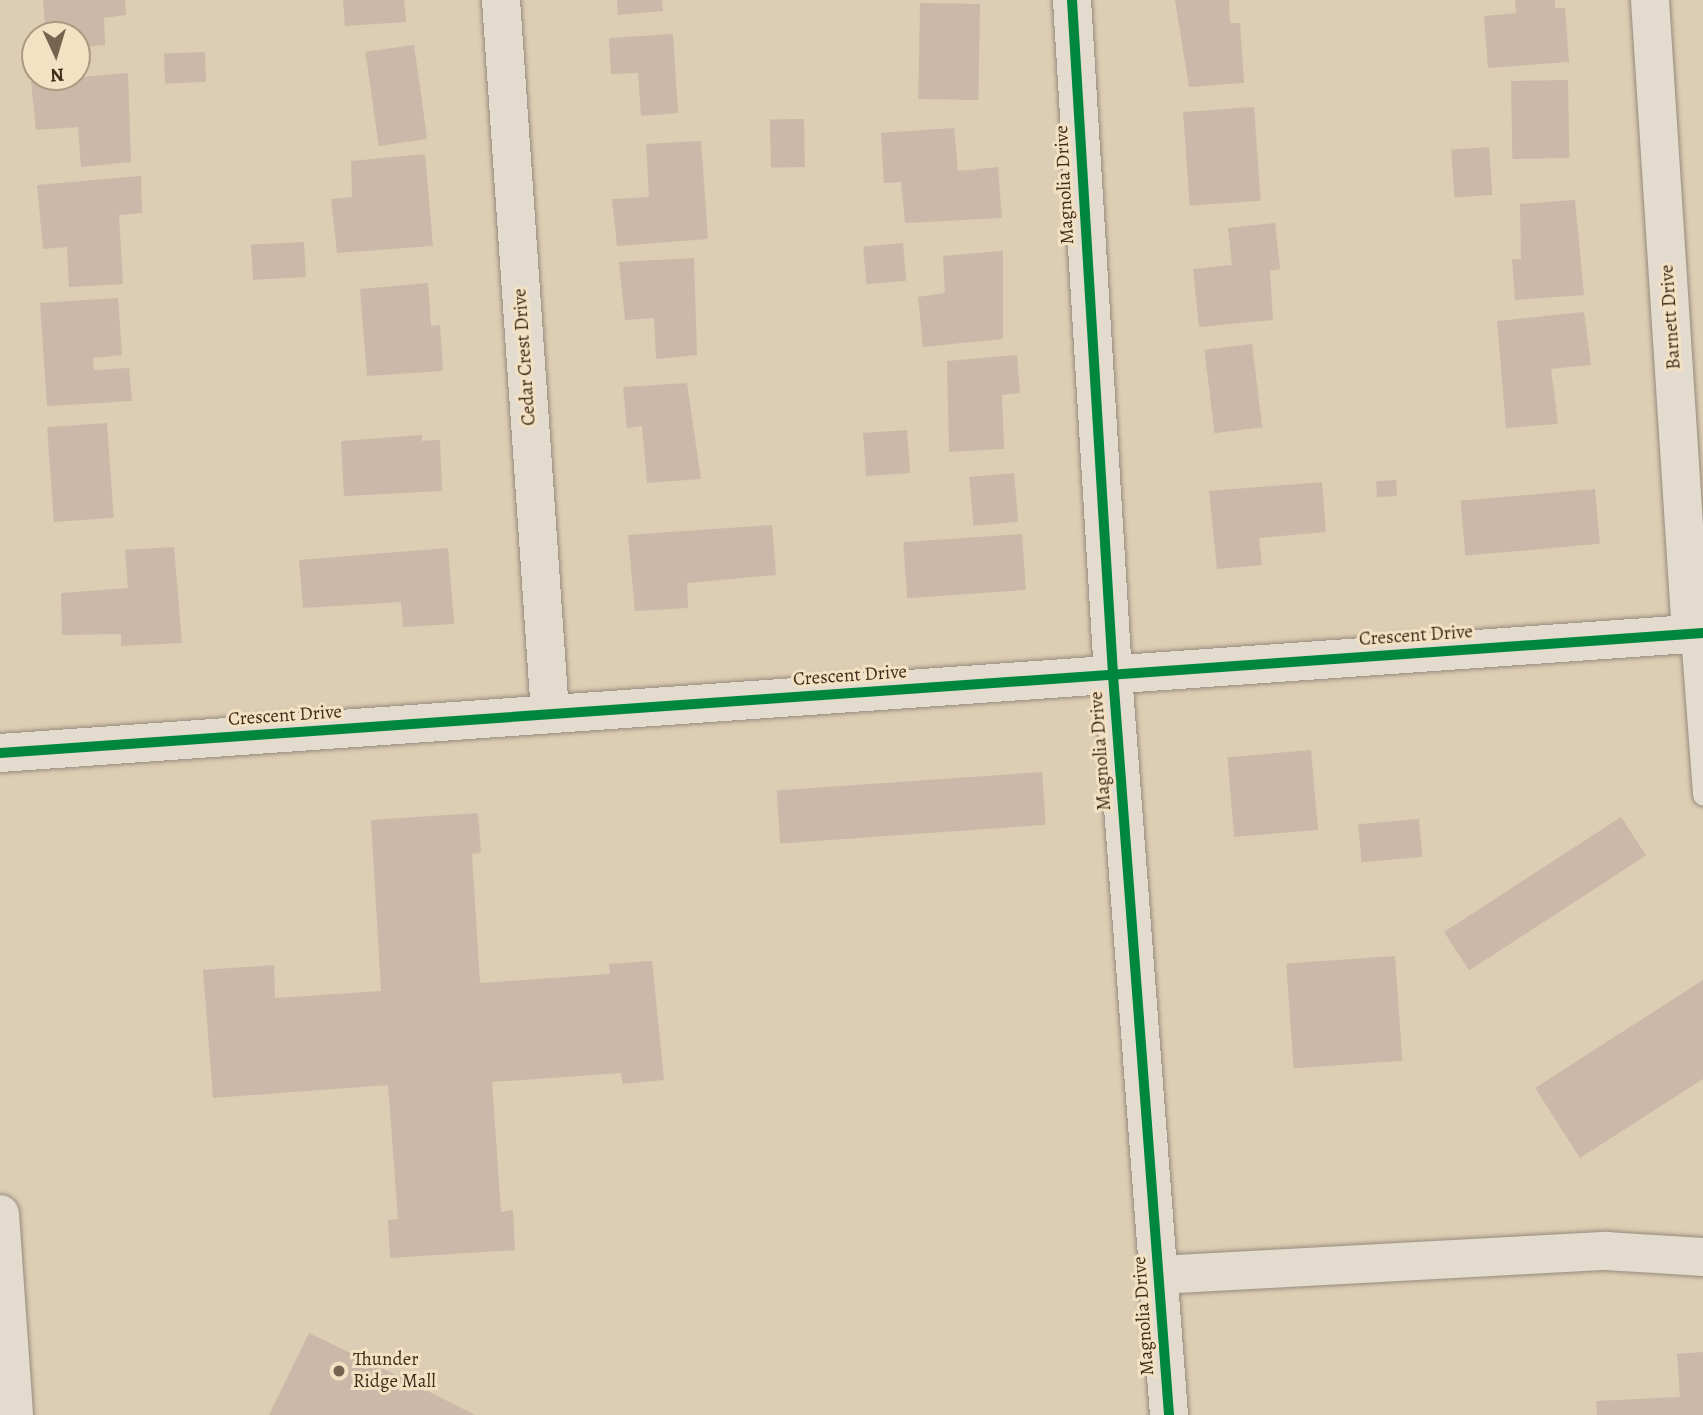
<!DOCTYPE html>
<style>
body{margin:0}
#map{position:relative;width:1703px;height:1415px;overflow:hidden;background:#dccdb4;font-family:Alegreya,serif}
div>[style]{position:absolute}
.building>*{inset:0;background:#cbb8a8;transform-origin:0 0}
.roads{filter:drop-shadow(0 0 2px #968a7b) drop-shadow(0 0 2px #968a7b)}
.lane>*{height:21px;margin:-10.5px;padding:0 10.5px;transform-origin:10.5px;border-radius:10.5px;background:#e3dbce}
.street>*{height:38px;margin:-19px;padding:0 19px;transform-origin:19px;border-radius:19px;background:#e3dbce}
.cycleway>*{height:10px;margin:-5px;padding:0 5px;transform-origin:5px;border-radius:5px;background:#00873e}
.dots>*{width:19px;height:19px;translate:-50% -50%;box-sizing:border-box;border:4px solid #f3e1c4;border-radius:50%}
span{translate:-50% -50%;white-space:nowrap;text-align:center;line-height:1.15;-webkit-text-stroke:6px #f3e1c4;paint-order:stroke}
.street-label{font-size:19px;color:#412c1a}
.poi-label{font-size:19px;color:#412c1a}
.left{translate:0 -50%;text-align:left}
.north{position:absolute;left:21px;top:21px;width:70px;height:70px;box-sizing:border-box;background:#f3e1c4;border:2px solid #ac9980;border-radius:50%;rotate:176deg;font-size:19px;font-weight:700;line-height:28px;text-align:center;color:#412c1a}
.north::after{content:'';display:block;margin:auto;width:24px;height:32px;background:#776450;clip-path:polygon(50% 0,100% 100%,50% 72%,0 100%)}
</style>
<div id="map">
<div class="building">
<i style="clip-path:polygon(43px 0,125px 0,126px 15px,104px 18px,105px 45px,77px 48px,77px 35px,46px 35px)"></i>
<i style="clip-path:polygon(343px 0,404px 0,406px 22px,345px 26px)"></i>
<i style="clip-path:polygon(617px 0,662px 0,663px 11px,618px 15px)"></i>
<i style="clip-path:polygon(1175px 0,1229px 0,1230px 23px,1240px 23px,1244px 83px,1189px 87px)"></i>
<i style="clip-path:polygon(1515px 0,1555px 0,1555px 8px,1565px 8px,1569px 62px,1488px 68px,1484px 16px,1516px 13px)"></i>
<i style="left:980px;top:4px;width:96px;height:60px;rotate:91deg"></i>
<i style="clip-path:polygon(673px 34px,678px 113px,641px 116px,638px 73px,611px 74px,609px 38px)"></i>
<i style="left:414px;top:45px;width:95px;height:49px;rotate:82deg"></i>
<i style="left:205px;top:52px;width:30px;height:41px;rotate:88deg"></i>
<i style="clip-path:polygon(128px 73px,131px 162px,81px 167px,78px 127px,36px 130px,31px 81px)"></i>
<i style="left:1568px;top:80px;width:78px;height:57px;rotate:89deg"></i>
<i style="left:1254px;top:107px;width:94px;height:71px;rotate:86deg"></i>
<i style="left:804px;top:119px;width:48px;height:34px;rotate:89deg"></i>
<i style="clip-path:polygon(954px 128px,958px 171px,998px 167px,1002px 218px,905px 223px,901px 182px,884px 183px,881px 133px)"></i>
<i style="clip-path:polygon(701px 141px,708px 239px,617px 246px,612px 199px,649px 197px,646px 144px)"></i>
<i style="left:1489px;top:147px;width:48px;height:38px;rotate:86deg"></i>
<i style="clip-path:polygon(425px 154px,433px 246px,337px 253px,331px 199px,352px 197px,351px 161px)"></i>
<i style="clip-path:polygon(141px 176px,142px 213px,119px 215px,123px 284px,69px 287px,67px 247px,43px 249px,37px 185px)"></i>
<i style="clip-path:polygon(1575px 200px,1584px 295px,1515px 300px,1512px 259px,1521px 259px,1520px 204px)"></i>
<i style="clip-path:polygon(1275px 223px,1280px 269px,1270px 271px,1273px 320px,1199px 327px,1193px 269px,1232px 265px,1228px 228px)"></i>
<i style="left:304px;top:242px;width:35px;height:53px;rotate:87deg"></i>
<i style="left:903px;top:243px;width:38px;height:40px;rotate:85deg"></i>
<i style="clip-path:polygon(1003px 251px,1003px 339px,923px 347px,918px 297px,945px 293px,943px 256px)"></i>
<i style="clip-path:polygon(694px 258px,697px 355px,656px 359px,654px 318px,625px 320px,619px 262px)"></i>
<i style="clip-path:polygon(428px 283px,431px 326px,440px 325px,443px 371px,367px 376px,360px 289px)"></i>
<i style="clip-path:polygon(118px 298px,122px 355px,93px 358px,94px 370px,129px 368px,132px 401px,47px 406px,40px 303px)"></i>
<i style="clip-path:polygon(1584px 312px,1591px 365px,1551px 369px,1558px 424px,1506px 428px,1497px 321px)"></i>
<i style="left:1252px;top:344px;width:84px;height:48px;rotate:83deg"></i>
<i style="clip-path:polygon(1017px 355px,1020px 393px,1002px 395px,1004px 449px,949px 452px,947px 361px)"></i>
<i style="clip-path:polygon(687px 383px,701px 479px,647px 483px,642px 426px,627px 428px,623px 387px)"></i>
<i style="left:107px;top:423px;width:95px;height:60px;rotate:86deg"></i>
<i style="left:907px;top:430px;width:43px;height:44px;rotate:86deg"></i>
<i style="clip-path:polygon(422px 435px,422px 441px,440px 440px,442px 491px,344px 496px,341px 441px)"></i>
<i style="left:1014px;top:473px;width:49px;height:45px;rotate:85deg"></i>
<i style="left:1396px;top:480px;width:16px;height:20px;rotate:86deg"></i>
<i style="clip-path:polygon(1322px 482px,1326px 532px,1259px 538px,1262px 565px,1217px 569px,1209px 491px)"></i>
<i style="left:1595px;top:489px;width:55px;height:135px;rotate:85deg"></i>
<i style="clip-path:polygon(772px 525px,776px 575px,687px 583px,688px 608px,635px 611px,628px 535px)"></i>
<i style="left:1022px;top:534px;width:56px;height:119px;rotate:86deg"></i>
<i style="clip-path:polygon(174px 547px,182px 643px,121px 646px,121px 634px,62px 635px,61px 593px,128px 588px,125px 550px)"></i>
<i style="clip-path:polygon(448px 548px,454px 624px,403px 627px,401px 602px,303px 608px,299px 560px)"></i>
<i style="left:1311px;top:750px;width:80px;height:84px;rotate:85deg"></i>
<i style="left:1042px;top:772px;width:53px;height:266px;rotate:86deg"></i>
<i style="clip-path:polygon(478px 813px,481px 853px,472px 854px,480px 983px,610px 974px,609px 964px,652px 961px,664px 1080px,623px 1084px,621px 1073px,492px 1082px,501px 1212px,513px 1210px,515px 1250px,390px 1258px,388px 1220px,398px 1219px,388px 1085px,213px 1098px,203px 970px,274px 965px,275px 998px,381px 991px,371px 820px)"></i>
<i style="left:1621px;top:817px;width:46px;height:211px;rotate:57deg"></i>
<i style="left:1419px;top:819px;width:38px;height:61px;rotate:85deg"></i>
<i style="left:1395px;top:956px;width:105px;height:109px;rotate:86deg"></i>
<i style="clip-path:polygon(1703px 980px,1703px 1079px,1580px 1158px,1535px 1088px)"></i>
<i style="clip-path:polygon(309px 1333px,404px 1379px,475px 1415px,269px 1415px)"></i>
<i style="clip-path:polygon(1703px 1352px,1703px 1415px,1597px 1415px,1596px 1401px,1680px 1397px,1677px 1354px)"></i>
</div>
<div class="roads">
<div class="lane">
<i style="left:1691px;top:634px;width:161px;rotate:85.7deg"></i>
</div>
<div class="street">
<i style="left:501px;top:0;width:716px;rotate:86.07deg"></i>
<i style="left:1072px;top:0;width:676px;rotate:86.52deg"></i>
<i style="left:1113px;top:675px;width:742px;rotate:85.67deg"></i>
<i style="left:1650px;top:0;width:635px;rotate:86.3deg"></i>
<i style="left:0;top:753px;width:1707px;rotate:-4.03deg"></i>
<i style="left:0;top:1214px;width:201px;rotate:86deg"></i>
<i style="left:1158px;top:1275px;width:449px;rotate:-3.1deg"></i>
<i style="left:1606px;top:1251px;width:97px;rotate:3.5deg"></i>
</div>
</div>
<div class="cycleway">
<i style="left:1072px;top:0;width:676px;rotate:86.52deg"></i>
<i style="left:1113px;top:675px;width:742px;rotate:85.67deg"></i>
<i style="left:0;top:753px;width:1707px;rotate:-4.03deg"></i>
</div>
<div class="dots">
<i style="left:339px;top:1371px;background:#776450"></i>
</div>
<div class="street-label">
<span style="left:1065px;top:185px;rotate:-93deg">Magnolia Drive</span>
<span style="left:1671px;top:317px;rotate:-94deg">Barnett Drive</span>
<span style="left:525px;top:357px;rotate:-94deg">Cedar Crest Drive</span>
<span style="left:1416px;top:636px;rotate:-4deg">Crescent Drive</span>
<span style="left:850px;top:676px;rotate:-4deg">Crescent Drive</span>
<span style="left:285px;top:716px;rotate:-4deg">Crescent Drive</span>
<span style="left:1101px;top:751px;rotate:-94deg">Magnolia Drive</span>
<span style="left:1144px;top:1316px;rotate:-94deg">Magnolia Drive</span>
</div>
<div class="poi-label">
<span class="left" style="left:353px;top:1371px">Thunder<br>Ridge Mall</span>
</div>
<div class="north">N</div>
</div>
